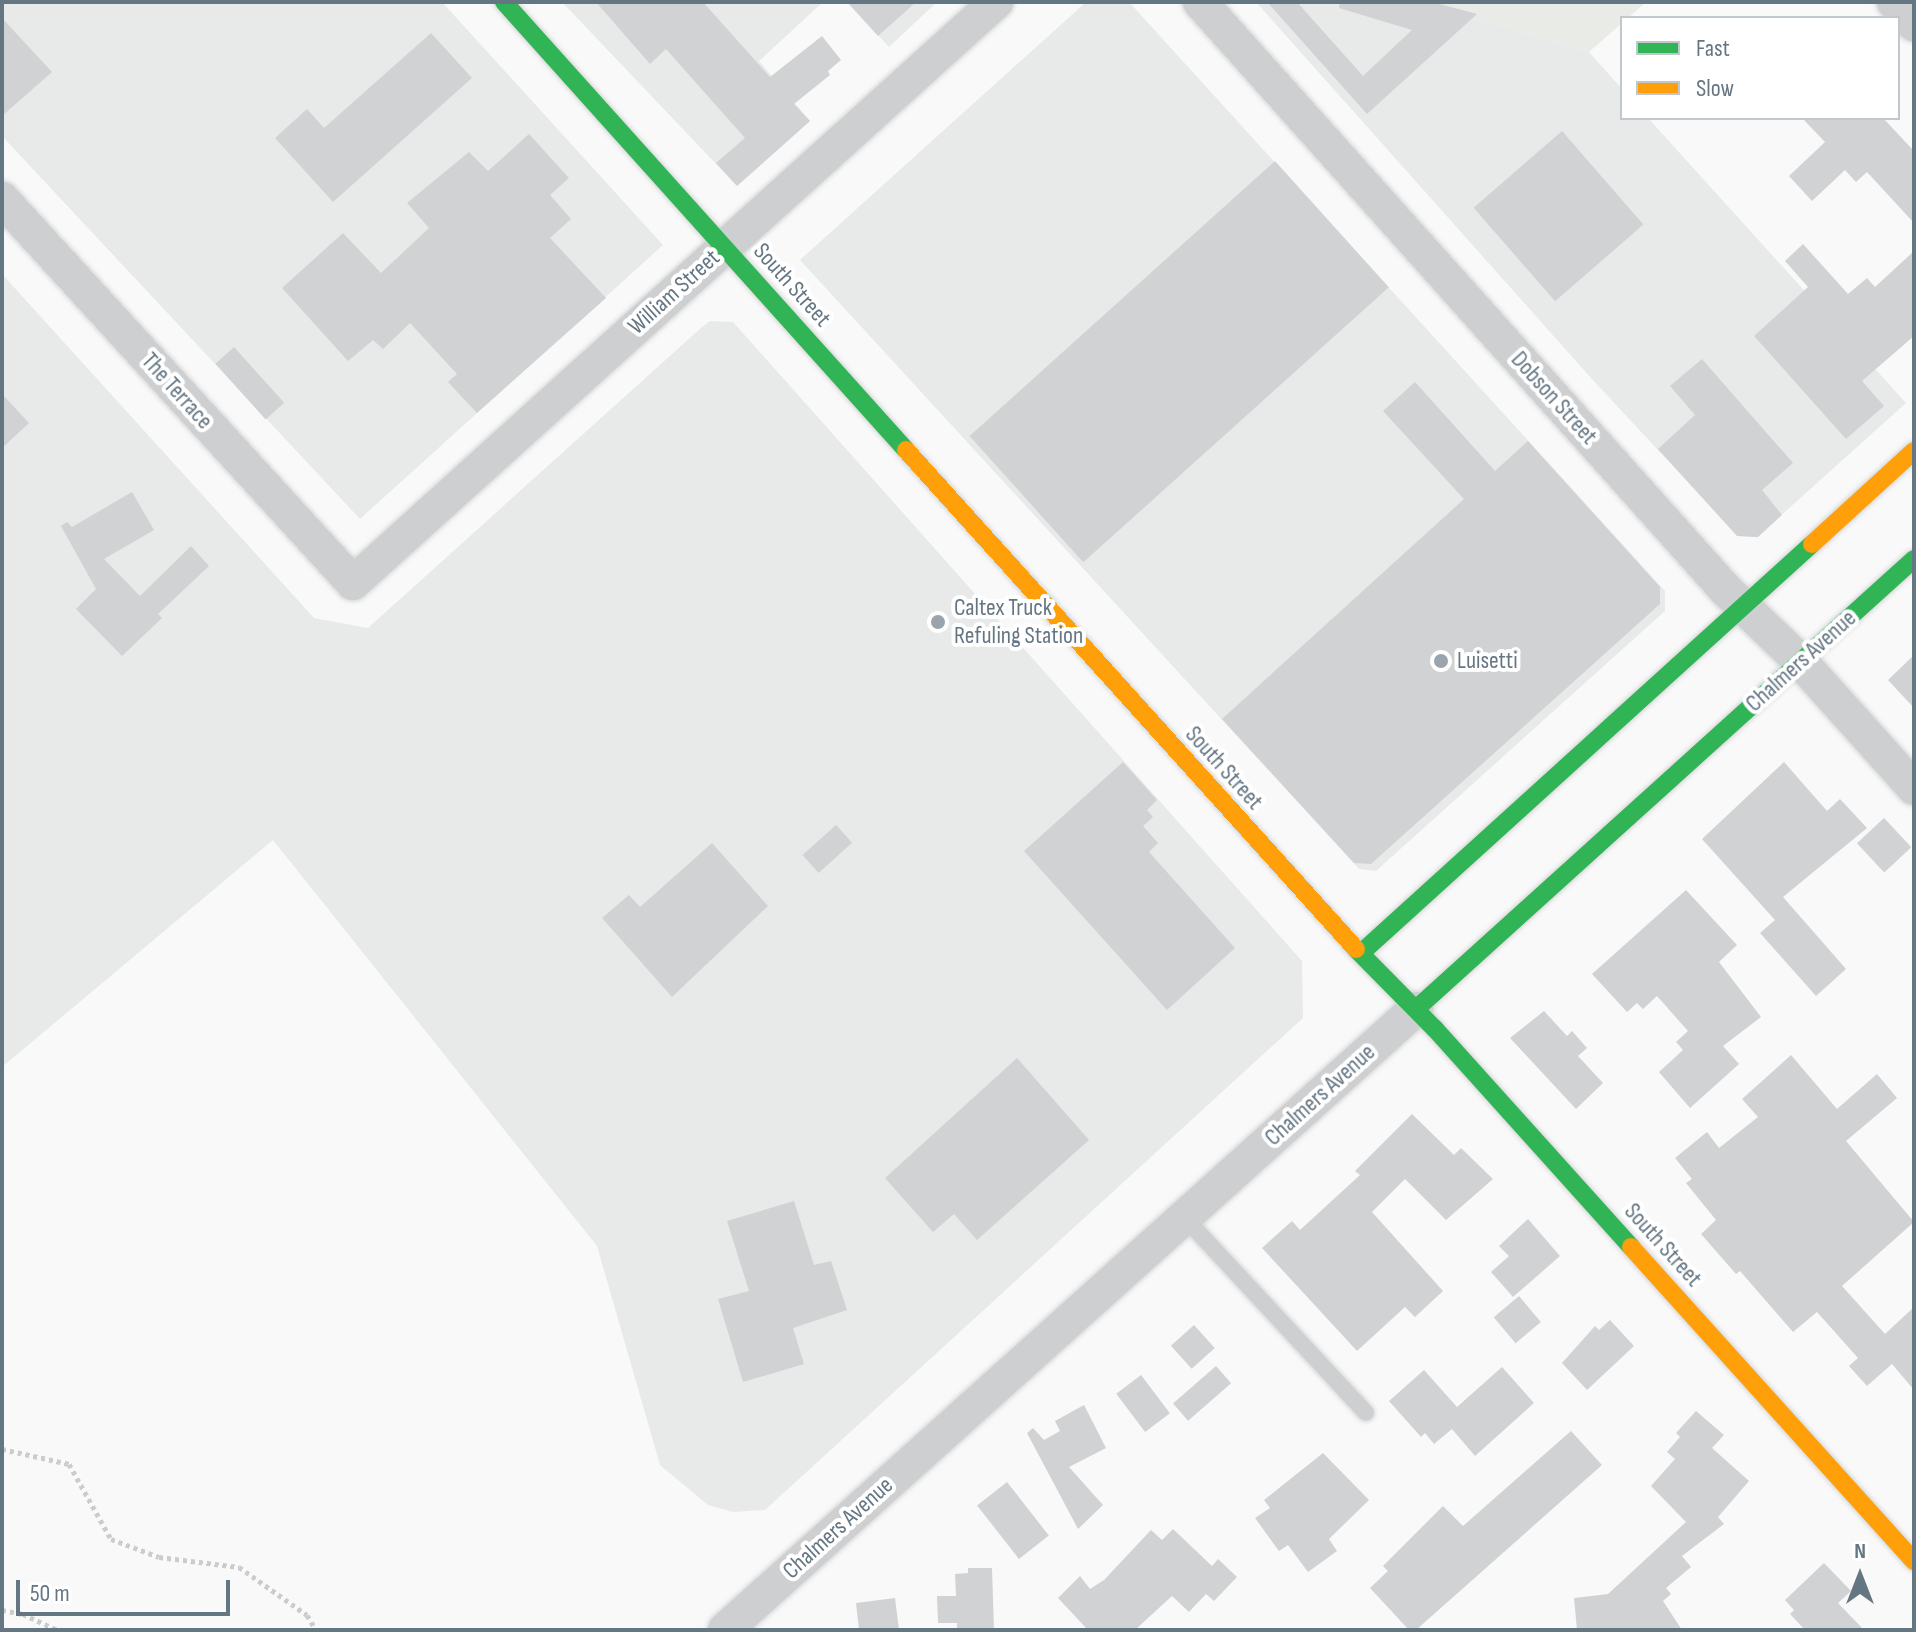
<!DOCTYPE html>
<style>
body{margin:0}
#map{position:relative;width:1916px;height:1632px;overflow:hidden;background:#f9f9f9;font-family:"Sofia Sans Condensed",sans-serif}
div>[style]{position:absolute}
.built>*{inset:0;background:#e8e9e9}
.green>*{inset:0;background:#e8ebe6}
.building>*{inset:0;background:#d0d2d3;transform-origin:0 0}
.path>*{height:5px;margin-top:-2.5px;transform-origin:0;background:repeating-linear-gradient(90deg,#cbcccd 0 4px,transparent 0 8px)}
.roads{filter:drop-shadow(0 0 2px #d5d6d7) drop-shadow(0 0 2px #d5d6d7)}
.lane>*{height:16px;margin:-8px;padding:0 8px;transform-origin:8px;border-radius:8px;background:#cecfd0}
.street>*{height:34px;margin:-17px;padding:0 17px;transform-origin:17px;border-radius:17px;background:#cecfd0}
.fast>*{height:18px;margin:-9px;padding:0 9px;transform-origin:9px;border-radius:9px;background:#30b455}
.slow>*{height:18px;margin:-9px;padding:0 9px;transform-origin:9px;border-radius:9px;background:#ff9f0a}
.dots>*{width:22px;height:22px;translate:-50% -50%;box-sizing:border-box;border:4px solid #fff;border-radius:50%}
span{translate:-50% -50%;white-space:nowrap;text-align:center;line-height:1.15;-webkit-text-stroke:8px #fff;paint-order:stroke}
.street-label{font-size:24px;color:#657683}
.poi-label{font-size:24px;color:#657683}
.left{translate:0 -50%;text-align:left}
.frame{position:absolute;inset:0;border:4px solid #657683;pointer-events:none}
.legend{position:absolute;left:1620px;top:16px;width:280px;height:104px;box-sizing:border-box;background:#fff;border:2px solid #c1c8cd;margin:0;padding:10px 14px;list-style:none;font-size:24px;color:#657683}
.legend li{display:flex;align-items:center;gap:16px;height:40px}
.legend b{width:40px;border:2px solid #c1c8cd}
.north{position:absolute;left:1820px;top:1536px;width:80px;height:80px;-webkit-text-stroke:6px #fff;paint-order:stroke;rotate:0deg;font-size:22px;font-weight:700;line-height:32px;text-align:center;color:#657683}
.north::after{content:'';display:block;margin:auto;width:28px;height:36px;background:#657683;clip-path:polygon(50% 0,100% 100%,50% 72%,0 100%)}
.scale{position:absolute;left:16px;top:1580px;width:214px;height:36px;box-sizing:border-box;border:4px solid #657683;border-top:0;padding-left:10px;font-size:24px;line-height:28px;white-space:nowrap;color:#657683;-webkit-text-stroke:6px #fff;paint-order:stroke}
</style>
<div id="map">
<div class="built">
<i style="clip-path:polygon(2px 2px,442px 2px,663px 245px,360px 519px,2px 136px)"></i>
<i style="clip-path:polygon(562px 2px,823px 2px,759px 61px,810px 121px,737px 186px)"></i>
<i style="clip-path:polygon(848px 2px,937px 2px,889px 47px)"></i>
<i style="clip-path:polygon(1086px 2px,1129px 2px,1665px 591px,1665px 611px,1376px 871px,1359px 869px,800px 260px)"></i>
<i style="clip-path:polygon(1256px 2px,1420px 2px,1589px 52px,1622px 89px,1622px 118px,1648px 118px,1906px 403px,1757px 537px,1738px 536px,1591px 378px)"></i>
<i style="clip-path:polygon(2px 274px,314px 618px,368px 628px,701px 328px,710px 321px,733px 322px,1302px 961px,1303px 1018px,765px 1510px,733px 1512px,708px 1505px,660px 1465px,597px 1246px,273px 840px,2px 1067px)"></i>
</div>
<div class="green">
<i style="clip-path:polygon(1420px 2px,1646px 2px,1628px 18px,1622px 18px,1622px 23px,1589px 52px)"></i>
</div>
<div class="building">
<i style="clip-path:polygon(596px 2px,703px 2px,770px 77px,822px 36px,841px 60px,828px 71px,830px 75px,794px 104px,810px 121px,737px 186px,716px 163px,745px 138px,666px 49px,650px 64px)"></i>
<i style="clip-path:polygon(847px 2px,916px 2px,878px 36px)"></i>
<i style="clip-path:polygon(1267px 2px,1297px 2px,1363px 76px,1412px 30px,1339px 8px,1340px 2px,1432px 2px,1477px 14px,1367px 114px)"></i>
<i style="clip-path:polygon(2px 18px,52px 72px,2px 116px)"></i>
<i style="clip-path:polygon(431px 33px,472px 78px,333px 202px,275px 138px,307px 109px,324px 128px)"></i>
<i style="clip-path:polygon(1802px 118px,1883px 118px,1914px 151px,1914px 223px,1867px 172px,1856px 182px,1845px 170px,1812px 201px,1789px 176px,1825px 142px)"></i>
<i style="left:1562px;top:131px;width:124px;height:117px;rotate:49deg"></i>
<i style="clip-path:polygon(529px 134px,569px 178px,550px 195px,571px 219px,550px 238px,606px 298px,477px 413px,448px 382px,457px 374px,410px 323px,383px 349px,373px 340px,348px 361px,282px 288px,343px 233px,381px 273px,429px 228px,407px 203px,469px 152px,488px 171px)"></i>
<i style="left:1275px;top:161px;width:170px;height:411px;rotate:48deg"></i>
<i style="clip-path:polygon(1803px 244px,1848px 294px,1867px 278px,1875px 287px,1914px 251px,1914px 336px,1862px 381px,1884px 406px,1846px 439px,1754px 336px,1808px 287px,1785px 261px)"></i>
<i style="left:234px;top:347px;width:75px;height:25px;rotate:48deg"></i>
<i style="clip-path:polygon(1702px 359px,1793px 463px,1762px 490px,1782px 515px,1758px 537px,1737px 536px,1658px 449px,1695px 415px,1670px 386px)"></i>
<i style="clip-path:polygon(1415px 382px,1495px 471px,1528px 441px,1660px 587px,1660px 604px,1371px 864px,1354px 863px,1222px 719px,1464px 499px,1383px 411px)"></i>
<i style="clip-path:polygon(2px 394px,29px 423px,2px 448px)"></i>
<i style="clip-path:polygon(132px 492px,154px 530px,104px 559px,140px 596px,191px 546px,209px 566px,158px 614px,162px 618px,122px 656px,76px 609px,96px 589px,61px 526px,67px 522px,72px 527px)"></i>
<i style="clip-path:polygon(1914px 655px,1914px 708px,1888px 680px)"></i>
<i style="clip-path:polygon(1123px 762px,1157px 800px,1147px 810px,1153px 817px,1143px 826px,1158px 843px,1149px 852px,1235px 948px,1167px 1010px,1024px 851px)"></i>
<i style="clip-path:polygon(1784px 762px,1827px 811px,1840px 799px,1867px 828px,1783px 897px,1846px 969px,1816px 996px,1760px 933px,1775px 920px,1702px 839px)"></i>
<i style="left:1884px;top:818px;width:40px;height:37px;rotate:47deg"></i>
<i style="left:836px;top:825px;width:24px;height:45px;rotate:48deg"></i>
<i style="clip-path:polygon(712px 843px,768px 906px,672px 997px,602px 918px,629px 895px,640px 907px)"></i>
<i style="clip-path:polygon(1686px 890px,1737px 945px,1719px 962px,1761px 1017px,1723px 1046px,1739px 1064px,1690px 1108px,1659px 1072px,1683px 1050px,1676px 1042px,1688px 1031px,1657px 996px,1643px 1009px,1637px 1003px,1627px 1012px,1592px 974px)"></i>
<i style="clip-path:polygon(1544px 1011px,1567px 1036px,1572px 1031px,1587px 1048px,1578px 1056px,1603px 1083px,1576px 1109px,1510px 1038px)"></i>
<i style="clip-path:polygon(1791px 1055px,1837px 1109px,1877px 1074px,1897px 1098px,1846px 1141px,1914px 1222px,1842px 1286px,1885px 1334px,1914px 1307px,1914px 1390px,1892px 1364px,1867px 1386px,1849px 1366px,1858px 1358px,1817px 1312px,1793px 1332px,1740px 1271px,1736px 1274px,1701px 1234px,1716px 1220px,1686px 1183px,1692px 1179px,1675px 1158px,1707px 1132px,1719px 1148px,1758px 1117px,1742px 1099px)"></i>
<i style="clip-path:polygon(1017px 1058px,1089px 1140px,977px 1240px,954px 1214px,933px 1232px,885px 1178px)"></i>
<i style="clip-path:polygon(1412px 1114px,1454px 1155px,1461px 1148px,1493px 1179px,1446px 1220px,1405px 1179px,1372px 1212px,1443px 1291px,1415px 1317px,1405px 1307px,1357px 1351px,1262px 1248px,1292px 1221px,1300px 1230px,1360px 1175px,1355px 1171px)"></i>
<i style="clip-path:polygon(794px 1201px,814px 1265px,831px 1261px,847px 1310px,793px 1328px,804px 1364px,743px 1382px,718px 1299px,749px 1291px,727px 1221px)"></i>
<i style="clip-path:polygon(1528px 1219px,1560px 1256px,1513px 1297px,1491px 1272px,1509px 1256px,1499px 1246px)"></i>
<i style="left:1519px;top:1296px;width:34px;height:33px;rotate:50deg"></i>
<i style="clip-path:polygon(1610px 1320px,1634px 1346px,1587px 1390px,1562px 1363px,1595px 1326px,1599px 1330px)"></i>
<i style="left:1194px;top:1325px;width:31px;height:31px;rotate:48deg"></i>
<i style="left:1216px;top:1366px;width:23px;height:57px;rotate:49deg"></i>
<i style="clip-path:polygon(1502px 1367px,1534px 1403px,1475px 1456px,1452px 1429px,1434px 1444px,1425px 1433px,1421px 1437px,1389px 1401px,1424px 1370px,1457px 1407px)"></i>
<i style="left:1141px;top:1375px;width:48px;height:31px;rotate:53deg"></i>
<i style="clip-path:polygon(1084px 1405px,1106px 1448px,1069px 1467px,1103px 1505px,1078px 1529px,1027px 1433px,1033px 1428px,1044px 1440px,1060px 1431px,1055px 1421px)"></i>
<i style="clip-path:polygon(1696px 1411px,1724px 1435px,1712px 1448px,1749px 1481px,1718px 1517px,1724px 1524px,1682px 1556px,1691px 1567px,1666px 1588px,1671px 1594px,1663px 1601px,1682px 1630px,1577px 1630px,1574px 1598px,1608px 1594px,1686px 1522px,1651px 1486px,1675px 1459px,1667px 1452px,1680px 1437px,1676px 1433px)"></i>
<i style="clip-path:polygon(1571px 1431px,1602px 1465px,1416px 1630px,1409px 1630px,1370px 1588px,1388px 1571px,1383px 1566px,1443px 1506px,1463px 1526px)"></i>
<i style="clip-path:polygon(1323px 1453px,1369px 1500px,1329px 1539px,1337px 1551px,1308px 1572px,1288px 1545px,1279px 1551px,1255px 1518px,1270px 1508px,1264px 1500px)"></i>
<i style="left:1007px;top:1482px;width:68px;height:38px;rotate:52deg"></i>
<i style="clip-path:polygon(1173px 1529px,1212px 1566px,1218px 1559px,1237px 1577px,1214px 1601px,1206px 1594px,1189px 1612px,1172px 1596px,1135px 1630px,1088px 1630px,1058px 1598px,1080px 1576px,1090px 1589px,1104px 1580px,1151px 1530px,1162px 1540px)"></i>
<i style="clip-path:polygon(1824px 1563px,1851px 1591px,1838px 1603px,1864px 1630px,1805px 1630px,1790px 1614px,1794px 1610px,1785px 1600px)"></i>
<i style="clip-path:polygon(968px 1568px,992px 1568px,994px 1630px,957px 1630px,957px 1623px,938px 1623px,937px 1596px,956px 1596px,955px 1574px,968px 1573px)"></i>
<i style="clip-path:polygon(895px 1598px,899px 1630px,859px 1630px,856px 1603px)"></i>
</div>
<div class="path">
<i style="left:2px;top:1449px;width:69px;rotate:12.6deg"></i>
<i style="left:69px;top:1464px;width:86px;rotate:60.8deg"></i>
<i style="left:111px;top:1539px;width:51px;rotate:20.6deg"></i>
<i style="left:159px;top:1557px;width:81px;rotate:7.1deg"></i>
<i style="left:239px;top:1567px;width:83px;rotate:35.2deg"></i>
<i style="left:307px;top:1615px;width:17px;rotate:59deg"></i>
<i style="left:2px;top:1610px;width:21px;rotate:11deg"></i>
<i style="left:23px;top:1614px;width:38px;rotate:25deg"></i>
</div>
<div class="roads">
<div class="lane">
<i style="left:1184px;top:1217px;width:267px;rotate:47.1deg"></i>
</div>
<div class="street">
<i style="left:1200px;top:2px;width:788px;rotate:48.19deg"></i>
<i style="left:1725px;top:589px;width:105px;rotate:43.8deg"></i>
<i style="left:1801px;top:662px;width:169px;rotate:48.1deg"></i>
<i style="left:1894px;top:2px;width:30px;rotate:48deg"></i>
<i style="left:2px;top:199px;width:520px;rotate:47.57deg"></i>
<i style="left:353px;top:583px;width:867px;rotate:-42.1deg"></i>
<i style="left:725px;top:1630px;width:929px;rotate:-41.95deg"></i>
</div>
<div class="fast">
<i style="left:504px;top:2px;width:602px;rotate:48.1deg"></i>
<i style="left:1356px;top:949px;width:112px;rotate:45.4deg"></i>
<i style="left:1435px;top:1029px;width:293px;rotate:48deg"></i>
<i style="left:1361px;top:953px;width:609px;rotate:-42.2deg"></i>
<i style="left:1416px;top:1009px;width:671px;rotate:-42.1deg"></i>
</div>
<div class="slow">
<i style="left:906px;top:450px;width:672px;rotate:47.96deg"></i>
<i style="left:1812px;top:544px;width:138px;rotate:-42.4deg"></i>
<i style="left:1631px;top:1247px;width:423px;rotate:48deg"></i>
</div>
</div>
<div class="dots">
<i style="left:938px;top:622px;background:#99a4ac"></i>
<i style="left:1441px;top:661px;background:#99a4ac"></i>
</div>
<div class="street-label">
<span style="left:792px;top:285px;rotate:48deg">South Street</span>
<span style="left:674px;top:292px;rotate:-42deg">William Street</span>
<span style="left:177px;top:391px;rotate:48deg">The Terrace</span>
<span style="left:1554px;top:398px;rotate:48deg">Dobson Street</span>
<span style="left:1801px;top:661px;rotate:-42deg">Chalmers Avenue</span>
<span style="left:1224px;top:768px;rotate:48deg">South Street</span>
<span style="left:1320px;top:1095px;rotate:-42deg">Chalmers Avenue</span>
<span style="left:1663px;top:1245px;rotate:48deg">South Street</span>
<span style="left:838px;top:1528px;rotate:-42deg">Chalmers Avenue</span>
</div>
<div class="poi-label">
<span class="left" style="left:954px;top:622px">Caltex Truck<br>Refuling Station</span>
<span class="left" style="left:1457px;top:661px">Luisetti</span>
</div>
<div class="frame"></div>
<ul class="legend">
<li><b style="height:10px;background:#30b455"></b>Fast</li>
<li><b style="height:10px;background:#ff9f0a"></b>Slow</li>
</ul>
<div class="north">N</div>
<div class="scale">50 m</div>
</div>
